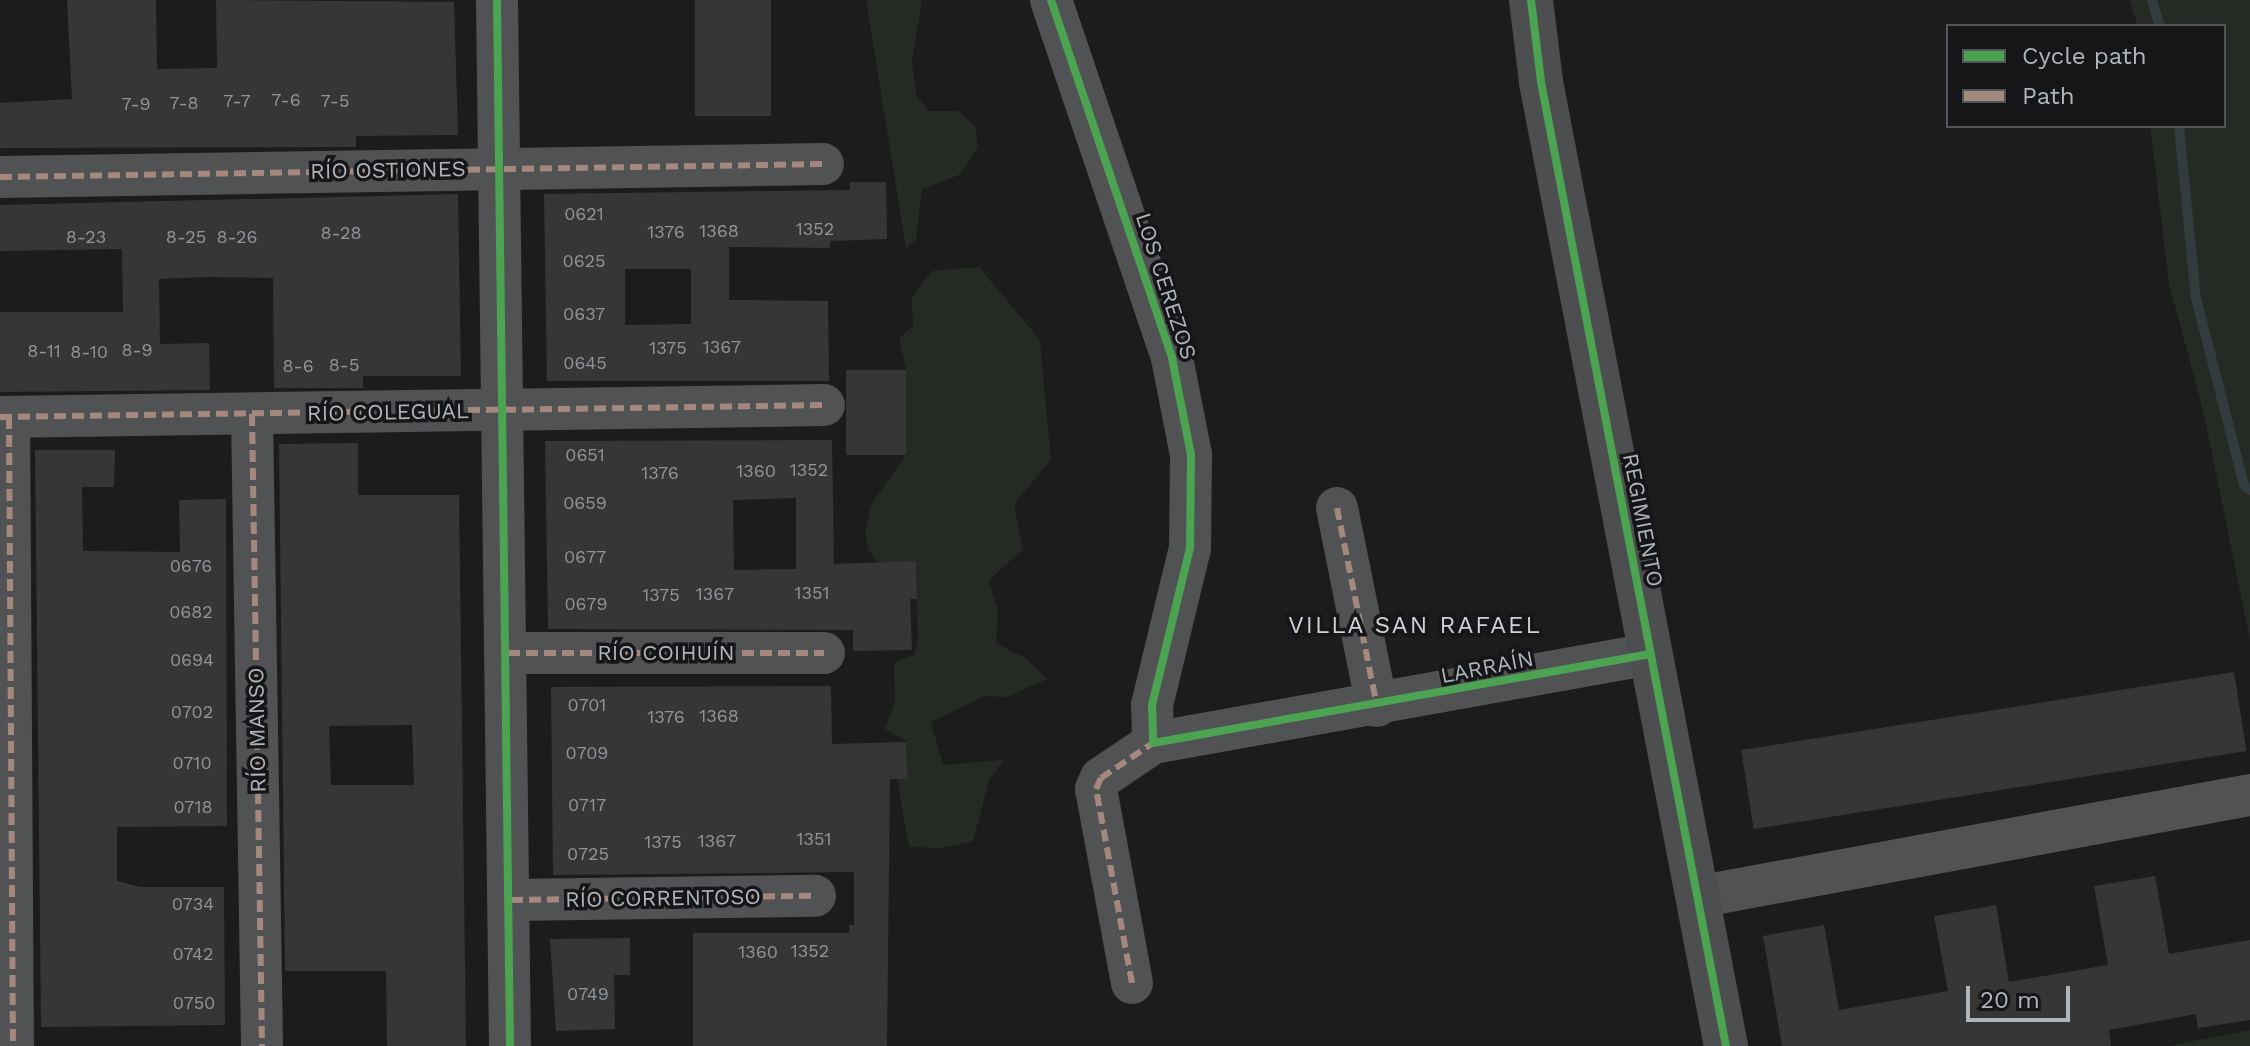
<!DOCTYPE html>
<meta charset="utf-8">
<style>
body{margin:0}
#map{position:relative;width:2250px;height:1046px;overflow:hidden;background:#1c1c1c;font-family:"Work Sans",sans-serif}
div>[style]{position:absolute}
.green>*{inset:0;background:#252a24}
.stream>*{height:10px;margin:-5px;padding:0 5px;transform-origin:5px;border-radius:5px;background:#323c3f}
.building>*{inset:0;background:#363637;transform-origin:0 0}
.minor>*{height:42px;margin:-21px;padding:0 21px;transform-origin:21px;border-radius:21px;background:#505254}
.major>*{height:44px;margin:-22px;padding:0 22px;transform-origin:22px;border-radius:22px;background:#4d4e50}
.quiet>*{height:6px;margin-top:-3px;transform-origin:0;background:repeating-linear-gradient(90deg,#a5887d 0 12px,transparent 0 18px)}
.cycleway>*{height:8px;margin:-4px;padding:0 4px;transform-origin:4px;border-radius:4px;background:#4ca352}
span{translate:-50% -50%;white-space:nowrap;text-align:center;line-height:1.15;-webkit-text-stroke:7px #161618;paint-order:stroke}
.number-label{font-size:18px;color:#90959a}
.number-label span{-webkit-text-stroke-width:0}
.street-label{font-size:22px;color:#aeb5bb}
.neighbourhood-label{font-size:24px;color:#cfd3d7;letter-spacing:2px}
.legend{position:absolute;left:1946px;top:24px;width:280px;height:104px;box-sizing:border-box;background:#161618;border:2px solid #535659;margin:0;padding:10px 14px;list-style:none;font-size:24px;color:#aeb5bb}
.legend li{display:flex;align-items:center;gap:16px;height:40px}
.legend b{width:40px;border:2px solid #535659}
.scale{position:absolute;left:1966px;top:986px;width:104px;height:36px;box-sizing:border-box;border:4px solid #aeb5bb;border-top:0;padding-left:10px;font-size:24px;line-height:28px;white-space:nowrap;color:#aeb5bb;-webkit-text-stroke:6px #161618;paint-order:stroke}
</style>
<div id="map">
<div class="green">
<i style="clip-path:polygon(866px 0,922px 0,912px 61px,916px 94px,928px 111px,959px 111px,975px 126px,978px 148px,959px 175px,922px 189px,916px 240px,906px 248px)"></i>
<i style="clip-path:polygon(2129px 0,2250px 0,2250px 640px,2204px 415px,2169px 283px,2150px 126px,2224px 126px,2224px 26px,2138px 26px)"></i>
<i style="clip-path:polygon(979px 267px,1040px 340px,1051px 460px,1014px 504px,1023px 549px,989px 580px,998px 612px,996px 643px,1025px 658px,1047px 679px,1007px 697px,984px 696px,931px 722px,943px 765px,1004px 760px,989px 780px,973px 841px,941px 848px,909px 847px,897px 779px,908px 778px,906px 741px,885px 729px,895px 703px,894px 663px,914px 655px,918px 642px,916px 562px,878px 562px,868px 550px,865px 531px,871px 505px,906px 455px,906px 370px,899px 338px,913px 326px,912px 297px,932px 271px)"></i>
<i style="clip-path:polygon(2250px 1030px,2250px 1046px,2167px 1046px)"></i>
</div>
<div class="stream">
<i style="left:2152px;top:0;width:27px;rotate:73deg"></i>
<i style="left:2179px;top:126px;width:173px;rotate:84.4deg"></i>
<i style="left:2196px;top:298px;width:193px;rotate:75.6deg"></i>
<i style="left:2244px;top:485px;width:8px;rotate:40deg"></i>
</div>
<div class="building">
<i style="clip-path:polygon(67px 0,156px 0,157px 69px,217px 68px,216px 0,454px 2px,458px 135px,356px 136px,356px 147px,0 148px,0 103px,72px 99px)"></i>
<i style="left:695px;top:0;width:76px;height:116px"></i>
<i style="clip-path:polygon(evenodd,850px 182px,886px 182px,887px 239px,830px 241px,830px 248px,729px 247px,729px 300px,828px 301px,829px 381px,547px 381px,544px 194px,850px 190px,850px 182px,625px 269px,691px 269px,691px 324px,625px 325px,625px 269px)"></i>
<i style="clip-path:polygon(458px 194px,461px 376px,363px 376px,363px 388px,274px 388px,273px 278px,208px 277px,159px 279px,160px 344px,209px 343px,210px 390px,0 392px,0 312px,123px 312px,122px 249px,0 251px,0 205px)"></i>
<i style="left:906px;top:370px;width:85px;height:60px;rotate:90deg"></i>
<i style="clip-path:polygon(evenodd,832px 440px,834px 564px,916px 561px,917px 599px,910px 599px,912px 650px,853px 651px,853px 630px,548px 629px,545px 441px,832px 440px,796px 498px,796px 569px,734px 570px,733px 500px,796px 498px)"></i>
<i style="clip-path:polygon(evenodd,358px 443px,358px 495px,459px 495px,466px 1046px,387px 1046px,386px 971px,285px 971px,279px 444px,358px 443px,412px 725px,414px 785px,331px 785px,329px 726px,412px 725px)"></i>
<i style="clip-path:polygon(35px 450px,115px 450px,114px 487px,82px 487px,83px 551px,180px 552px,179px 500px,226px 499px,227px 826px,117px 827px,117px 881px,140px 887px,224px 887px,225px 1025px,41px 1027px)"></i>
<i style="left:2234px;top:672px;width:80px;height:499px;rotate:81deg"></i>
<i style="clip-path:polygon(831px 686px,832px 744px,906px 742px,908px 779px,890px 779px,887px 1046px,693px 1046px,693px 933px,849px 933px,849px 925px,854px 925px,854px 872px,553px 875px,551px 687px)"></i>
<i style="clip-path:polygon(2155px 876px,2169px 954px,2250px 940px,2250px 1020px,2198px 1028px,2196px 1014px,2109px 1030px,2111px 1046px,1782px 1046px,1763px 936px,1824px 925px,1839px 1010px,1948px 991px,1934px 916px,1996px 905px,2009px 982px,2108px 965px,2094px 886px)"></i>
<i style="clip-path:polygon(630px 938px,630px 975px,614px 975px,615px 1029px,556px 1031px,550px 939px)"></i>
</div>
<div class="minor">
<i style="left:497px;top:0;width:1046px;rotate:89.29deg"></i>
<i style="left:1051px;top:0;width:378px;rotate:71.3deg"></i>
<i style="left:1172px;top:358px;width:99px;rotate:78.9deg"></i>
<i style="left:1191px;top:455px;width:93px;rotate:90.6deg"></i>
<i style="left:1190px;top:548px;width:162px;rotate:103.6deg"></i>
<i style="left:1152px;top:705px;width:38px;rotate:88deg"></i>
<i style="left:1153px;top:743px;width:505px;rotate:-10.15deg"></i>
<i style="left:0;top:177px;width:823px;rotate:-0.9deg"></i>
<i style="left:252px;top:414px;width:632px;rotate:89.09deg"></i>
<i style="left:0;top:417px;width:824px;rotate:-0.83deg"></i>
<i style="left:9px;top:417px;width:629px;rotate:89.64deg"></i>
<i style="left:1337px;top:508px;width:202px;rotate:78.6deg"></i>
<i style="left:508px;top:653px;width:316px"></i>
<i style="left:1697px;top:897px;width:562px;rotate:-10.45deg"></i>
<i style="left:511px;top:900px;width:304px;rotate:-0.8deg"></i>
<i style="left:1132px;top:983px;width:197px;rotate:-100.5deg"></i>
<i style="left:1096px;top:789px;width:12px;rotate:-66deg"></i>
<i style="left:1101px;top:778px;width:63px;rotate:-33.9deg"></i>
</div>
<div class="major">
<i style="left:1531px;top:0;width:83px;rotate:83deg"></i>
<i style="left:1541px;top:82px;width:982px;rotate:79.14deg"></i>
</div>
<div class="quiet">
<i style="left:0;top:177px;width:823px;rotate:-0.9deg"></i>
<i style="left:252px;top:414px;width:632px;rotate:89.09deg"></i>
<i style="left:0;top:417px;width:824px;rotate:-0.83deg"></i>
<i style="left:9px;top:417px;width:629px;rotate:89.64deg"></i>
<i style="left:1337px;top:508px;width:202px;rotate:78.6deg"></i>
<i style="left:508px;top:653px;width:316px"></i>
<i style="left:511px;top:900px;width:304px;rotate:-0.8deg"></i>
<i style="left:1132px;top:983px;width:197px;rotate:-100.5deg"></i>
<i style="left:1096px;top:789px;width:12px;rotate:-66deg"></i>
<i style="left:1101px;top:778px;width:63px;rotate:-33.9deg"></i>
</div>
<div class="cycleway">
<i style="left:497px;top:0;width:1046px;rotate:89.29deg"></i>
<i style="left:1051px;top:0;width:378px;rotate:71.3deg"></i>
<i style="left:1172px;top:358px;width:99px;rotate:78.9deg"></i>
<i style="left:1191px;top:455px;width:93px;rotate:90.6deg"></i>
<i style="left:1190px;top:548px;width:162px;rotate:103.6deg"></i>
<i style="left:1152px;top:705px;width:38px;rotate:88deg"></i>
<i style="left:1153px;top:743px;width:505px;rotate:-10.15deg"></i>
<i style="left:1531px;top:0;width:83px;rotate:83deg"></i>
<i style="left:1541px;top:82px;width:982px;rotate:79.14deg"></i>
</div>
<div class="number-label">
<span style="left:286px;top:100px">7-6</span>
<span style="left:237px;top:101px">7-7</span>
<span style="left:335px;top:101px">7-5</span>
<span style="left:184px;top:103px">7-8</span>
<span style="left:136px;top:104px">7-9</span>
<span style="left:584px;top:214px">0621</span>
<span style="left:815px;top:229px">1352</span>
<span style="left:719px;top:231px">1368</span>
<span style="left:666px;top:232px">1376</span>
<span style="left:341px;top:233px">8-28</span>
<span style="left:86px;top:237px">8-23</span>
<span style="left:186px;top:237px">8-25</span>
<span style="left:237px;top:237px">8-26</span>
<span style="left:584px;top:261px">0625</span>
<span style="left:584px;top:314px">0637</span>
<span style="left:722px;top:347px">1367</span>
<span style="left:668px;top:348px">1375</span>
<span style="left:137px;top:350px">8-9</span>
<span style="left:44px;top:351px">8-11</span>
<span style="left:89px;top:352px">8-10</span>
<span style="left:585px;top:363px">0645</span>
<span style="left:344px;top:365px">8-5</span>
<span style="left:298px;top:366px">8-6</span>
<span style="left:585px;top:455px">0651</span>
<span style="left:809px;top:470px">1352</span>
<span style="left:756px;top:471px">1360</span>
<span style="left:660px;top:473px">1376</span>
<span style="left:585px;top:503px">0659</span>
<span style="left:585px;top:557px">0677</span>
<span style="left:191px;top:566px">0676</span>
<span style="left:812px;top:593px">1351</span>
<span style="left:715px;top:594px">1367</span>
<span style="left:661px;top:595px">1375</span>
<span style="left:586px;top:604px">0679</span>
<span style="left:191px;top:612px">0682</span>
<span style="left:192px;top:660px">0694</span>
<span style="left:587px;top:705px">0701</span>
<span style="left:192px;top:712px">0702</span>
<span style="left:719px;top:716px">1368</span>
<span style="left:666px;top:717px">1376</span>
<span style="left:587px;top:753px">0709</span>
<span style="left:192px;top:763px">0710</span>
<span style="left:587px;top:805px">0717</span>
<span style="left:193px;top:807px">0718</span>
<span style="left:814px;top:839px">1351</span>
<span style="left:717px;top:841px">1367</span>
<span style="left:663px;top:842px">1375</span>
<span style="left:588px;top:854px">0725</span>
<span style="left:193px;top:904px">0734</span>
<span style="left:810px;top:951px">1352</span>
<span style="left:758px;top:952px">1360</span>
<span style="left:193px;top:954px">0742</span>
<span style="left:588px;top:994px">0749</span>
<span style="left:194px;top:1003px">0750</span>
</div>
<div class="street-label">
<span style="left:388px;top:170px;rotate:-1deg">RÍO OSTIONES</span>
<span style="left:1166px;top:286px;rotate:72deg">LOS CEREZOS</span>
<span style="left:388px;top:412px;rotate:-1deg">RÍO COLEGUAL</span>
<span style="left:1643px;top:520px;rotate:79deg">REGIMIENTO</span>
<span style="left:666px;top:653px">RÍO COIHUÍN</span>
<span style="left:1487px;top:667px;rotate:-11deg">LARRAÍN</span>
<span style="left:257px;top:730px;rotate:-91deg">RÍO MANSO</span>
<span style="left:663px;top:898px;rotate:-1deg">RÍO CORRENTOSO</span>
</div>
<div class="neighbourhood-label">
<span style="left:1415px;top:626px">VILLA SAN RAFAEL</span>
</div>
<ul class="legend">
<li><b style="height:10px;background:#4ca352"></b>Cycle path</li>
<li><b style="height:10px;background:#a5887d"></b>Path</li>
</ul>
<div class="scale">20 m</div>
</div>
